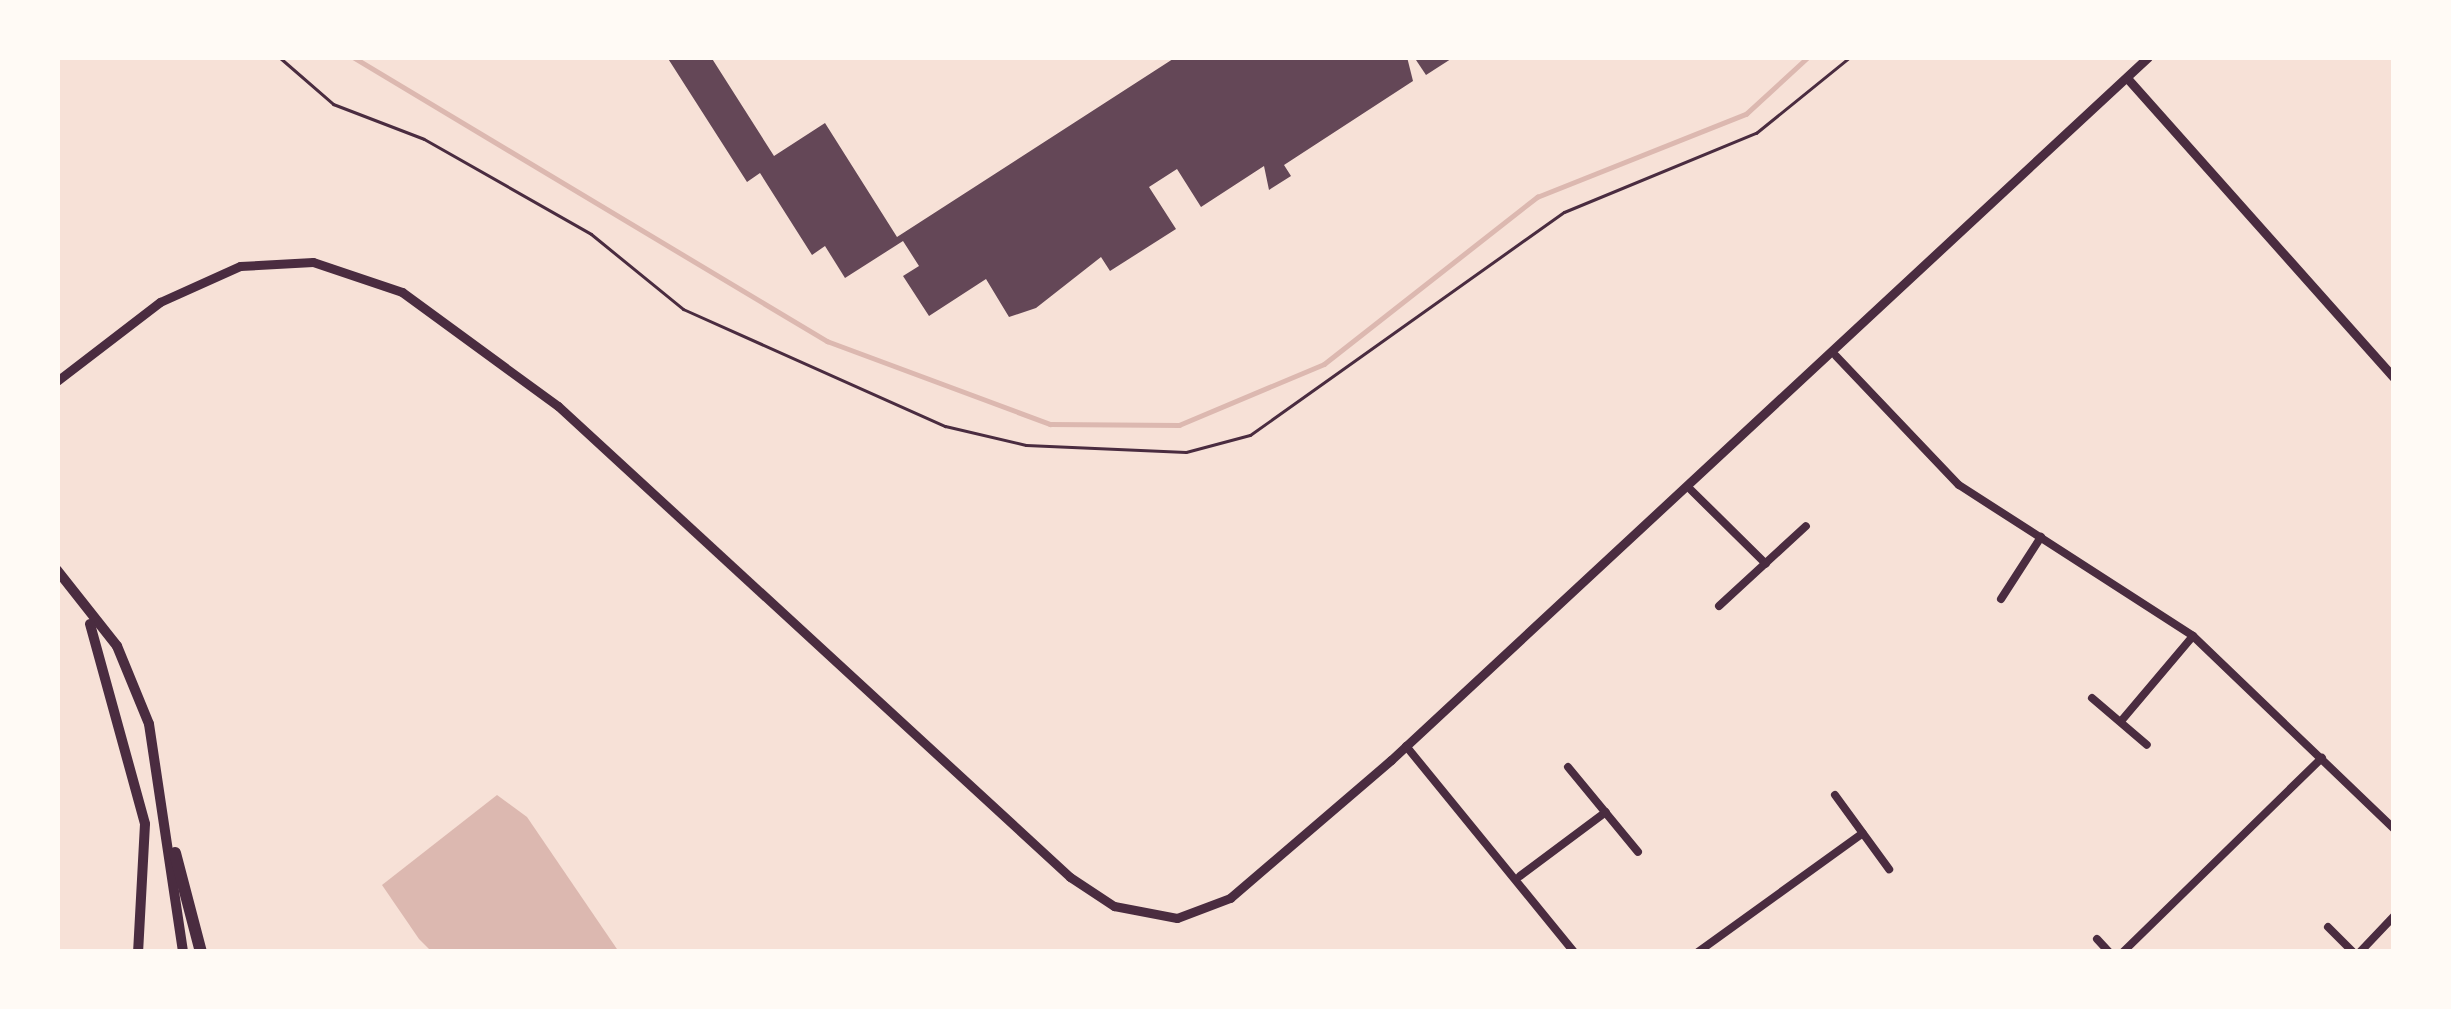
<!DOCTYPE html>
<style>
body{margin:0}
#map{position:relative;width:2451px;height:1009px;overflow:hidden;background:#f7e1d7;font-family:Merriweather,serif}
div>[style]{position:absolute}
.water>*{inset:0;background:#dcb8b0}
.stream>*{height:4.5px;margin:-2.25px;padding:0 2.25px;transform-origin:2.25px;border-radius:2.25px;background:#dcb8b0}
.building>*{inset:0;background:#644757}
.path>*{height:3px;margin:-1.5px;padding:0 1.5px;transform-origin:1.5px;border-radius:1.5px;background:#4a2c40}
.minor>*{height:8px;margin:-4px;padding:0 4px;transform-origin:4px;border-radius:4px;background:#4a2c40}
.tertiary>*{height:9px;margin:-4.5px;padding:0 4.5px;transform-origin:4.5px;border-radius:4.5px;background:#4a2c40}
.secondary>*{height:10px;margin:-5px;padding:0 5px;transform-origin:5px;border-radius:5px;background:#4a2c40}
.trunk>*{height:12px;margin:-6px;padding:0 6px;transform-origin:6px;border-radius:6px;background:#4a2c40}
span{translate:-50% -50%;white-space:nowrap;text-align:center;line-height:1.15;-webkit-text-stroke:12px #fffaf5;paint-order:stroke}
.frame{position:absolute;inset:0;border:60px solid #fffaf5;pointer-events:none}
</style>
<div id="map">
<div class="water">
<i style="clip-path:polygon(497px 795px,527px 817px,619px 952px,432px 952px,419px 939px,382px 885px)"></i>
</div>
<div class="stream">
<i style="left:353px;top:57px;width:553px;rotate:30.93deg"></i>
<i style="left:827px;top:341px;width:238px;rotate:20.4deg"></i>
<i style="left:1050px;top:424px;width:129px;rotate:0.4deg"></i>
<i style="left:1179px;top:425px;width:157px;rotate:-22.8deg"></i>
<i style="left:1324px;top:364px;width:271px;rotate:-38.1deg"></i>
<i style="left:1537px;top:197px;width:225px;rotate:-21.7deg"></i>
<i style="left:1746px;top:114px;width:84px;rotate:-42.6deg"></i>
</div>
<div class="building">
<i style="clip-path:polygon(667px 57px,711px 57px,774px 156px,825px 123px,897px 237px,1176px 57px,1407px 57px,1413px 81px,1284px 165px,1291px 176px,1269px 190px,1264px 166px,1201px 207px,1177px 169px,1149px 187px,1176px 229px,1110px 271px,1101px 257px,1036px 308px,1009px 317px,986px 279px,929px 316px,903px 276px,919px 266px,903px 241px,845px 278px,825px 246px,812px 255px,760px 173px,747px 182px)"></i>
<i style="clip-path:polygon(1414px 57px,1454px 57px,1426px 75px)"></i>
</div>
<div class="path">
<i style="left:279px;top:57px;width:72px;rotate:41deg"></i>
<i style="left:333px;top:104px;width:97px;rotate:21deg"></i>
<i style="left:424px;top:139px;width:192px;rotate:29.6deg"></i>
<i style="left:591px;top:234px;width:119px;rotate:39.2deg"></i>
<i style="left:683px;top:309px;width:287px;rotate:24.1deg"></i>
<i style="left:945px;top:426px;width:83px;rotate:13.2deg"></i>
<i style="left:1026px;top:445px;width:160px;rotate:2.5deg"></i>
<i style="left:1186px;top:452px;width:66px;rotate:-14.9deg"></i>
<i style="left:1250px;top:435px;width:385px;rotate:-35.4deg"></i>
<i style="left:1564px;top:212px;width:208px;rotate:-22.4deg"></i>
<i style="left:1756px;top:133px;width:121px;rotate:-39deg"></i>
</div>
<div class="minor">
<i style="left:1836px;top:356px;width:178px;rotate:46.4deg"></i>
<i style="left:1959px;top:485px;width:278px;rotate:32.8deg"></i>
<i style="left:2193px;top:636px;width:279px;rotate:43.8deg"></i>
<i style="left:1691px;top:490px;width:105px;rotate:44.6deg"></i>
<i style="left:2001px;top:599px;width:74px;rotate:-57.2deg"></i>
<i style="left:1719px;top:606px;width:118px;rotate:-42.6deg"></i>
<i style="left:2092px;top:698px;width:72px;rotate:40.5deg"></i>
<i style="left:2122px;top:720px;width:110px;rotate:-49.8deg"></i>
<i style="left:1406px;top:746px;width:266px;rotate:50.8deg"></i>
<i style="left:1568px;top:767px;width:110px;rotate:50.5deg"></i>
<i style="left:1835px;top:795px;width:92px;rotate:53.9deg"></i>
<i style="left:1520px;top:876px;width:107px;rotate:-36.7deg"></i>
<i style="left:2328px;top:927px;width:35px;rotate:45deg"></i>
<i style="left:2097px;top:939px;width:18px;rotate:47deg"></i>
<i style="left:1698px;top:952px;width:203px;rotate:-35.8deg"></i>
<i style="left:2123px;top:952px;width:278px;rotate:-44.3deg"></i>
<i style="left:2360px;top:952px;width:50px;rotate:-46.6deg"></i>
</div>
<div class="tertiary">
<i style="left:2127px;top:78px;width:402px;rotate:48.3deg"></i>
<i style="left:57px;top:381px;width:130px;rotate:-37.5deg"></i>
<i style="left:160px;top:302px;width:88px;rotate:-24.2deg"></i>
<i style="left:240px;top:266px;width:73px;rotate:-3.1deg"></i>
<i style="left:313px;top:262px;width:94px;rotate:18.6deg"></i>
<i style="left:402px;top:292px;width:193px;rotate:36.2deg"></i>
<i style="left:558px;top:406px;width:696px;rotate:42.61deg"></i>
<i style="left:1070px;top:877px;width:53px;rotate:33.4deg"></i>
<i style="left:1114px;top:906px;width:64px;rotate:10.8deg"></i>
<i style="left:1177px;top:918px;width:57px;rotate:-20.7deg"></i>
<i style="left:1230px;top:898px;width:212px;rotate:-40.6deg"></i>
<i style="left:1391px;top:760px;width:1033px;rotate:-42.88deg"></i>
</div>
<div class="secondary">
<i style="left:57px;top:570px;width:97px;rotate:51.7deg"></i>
<i style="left:117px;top:646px;width:84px;rotate:67.7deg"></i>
<i style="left:149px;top:724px;width:231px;rotate:81.5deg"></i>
<i style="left:90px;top:624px;width:207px;rotate:74.6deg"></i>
<i style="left:145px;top:824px;width:128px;rotate:93.1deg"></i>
</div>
<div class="trunk">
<i style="left:175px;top:853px;width:102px;rotate:75.3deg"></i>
</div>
<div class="frame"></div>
</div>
